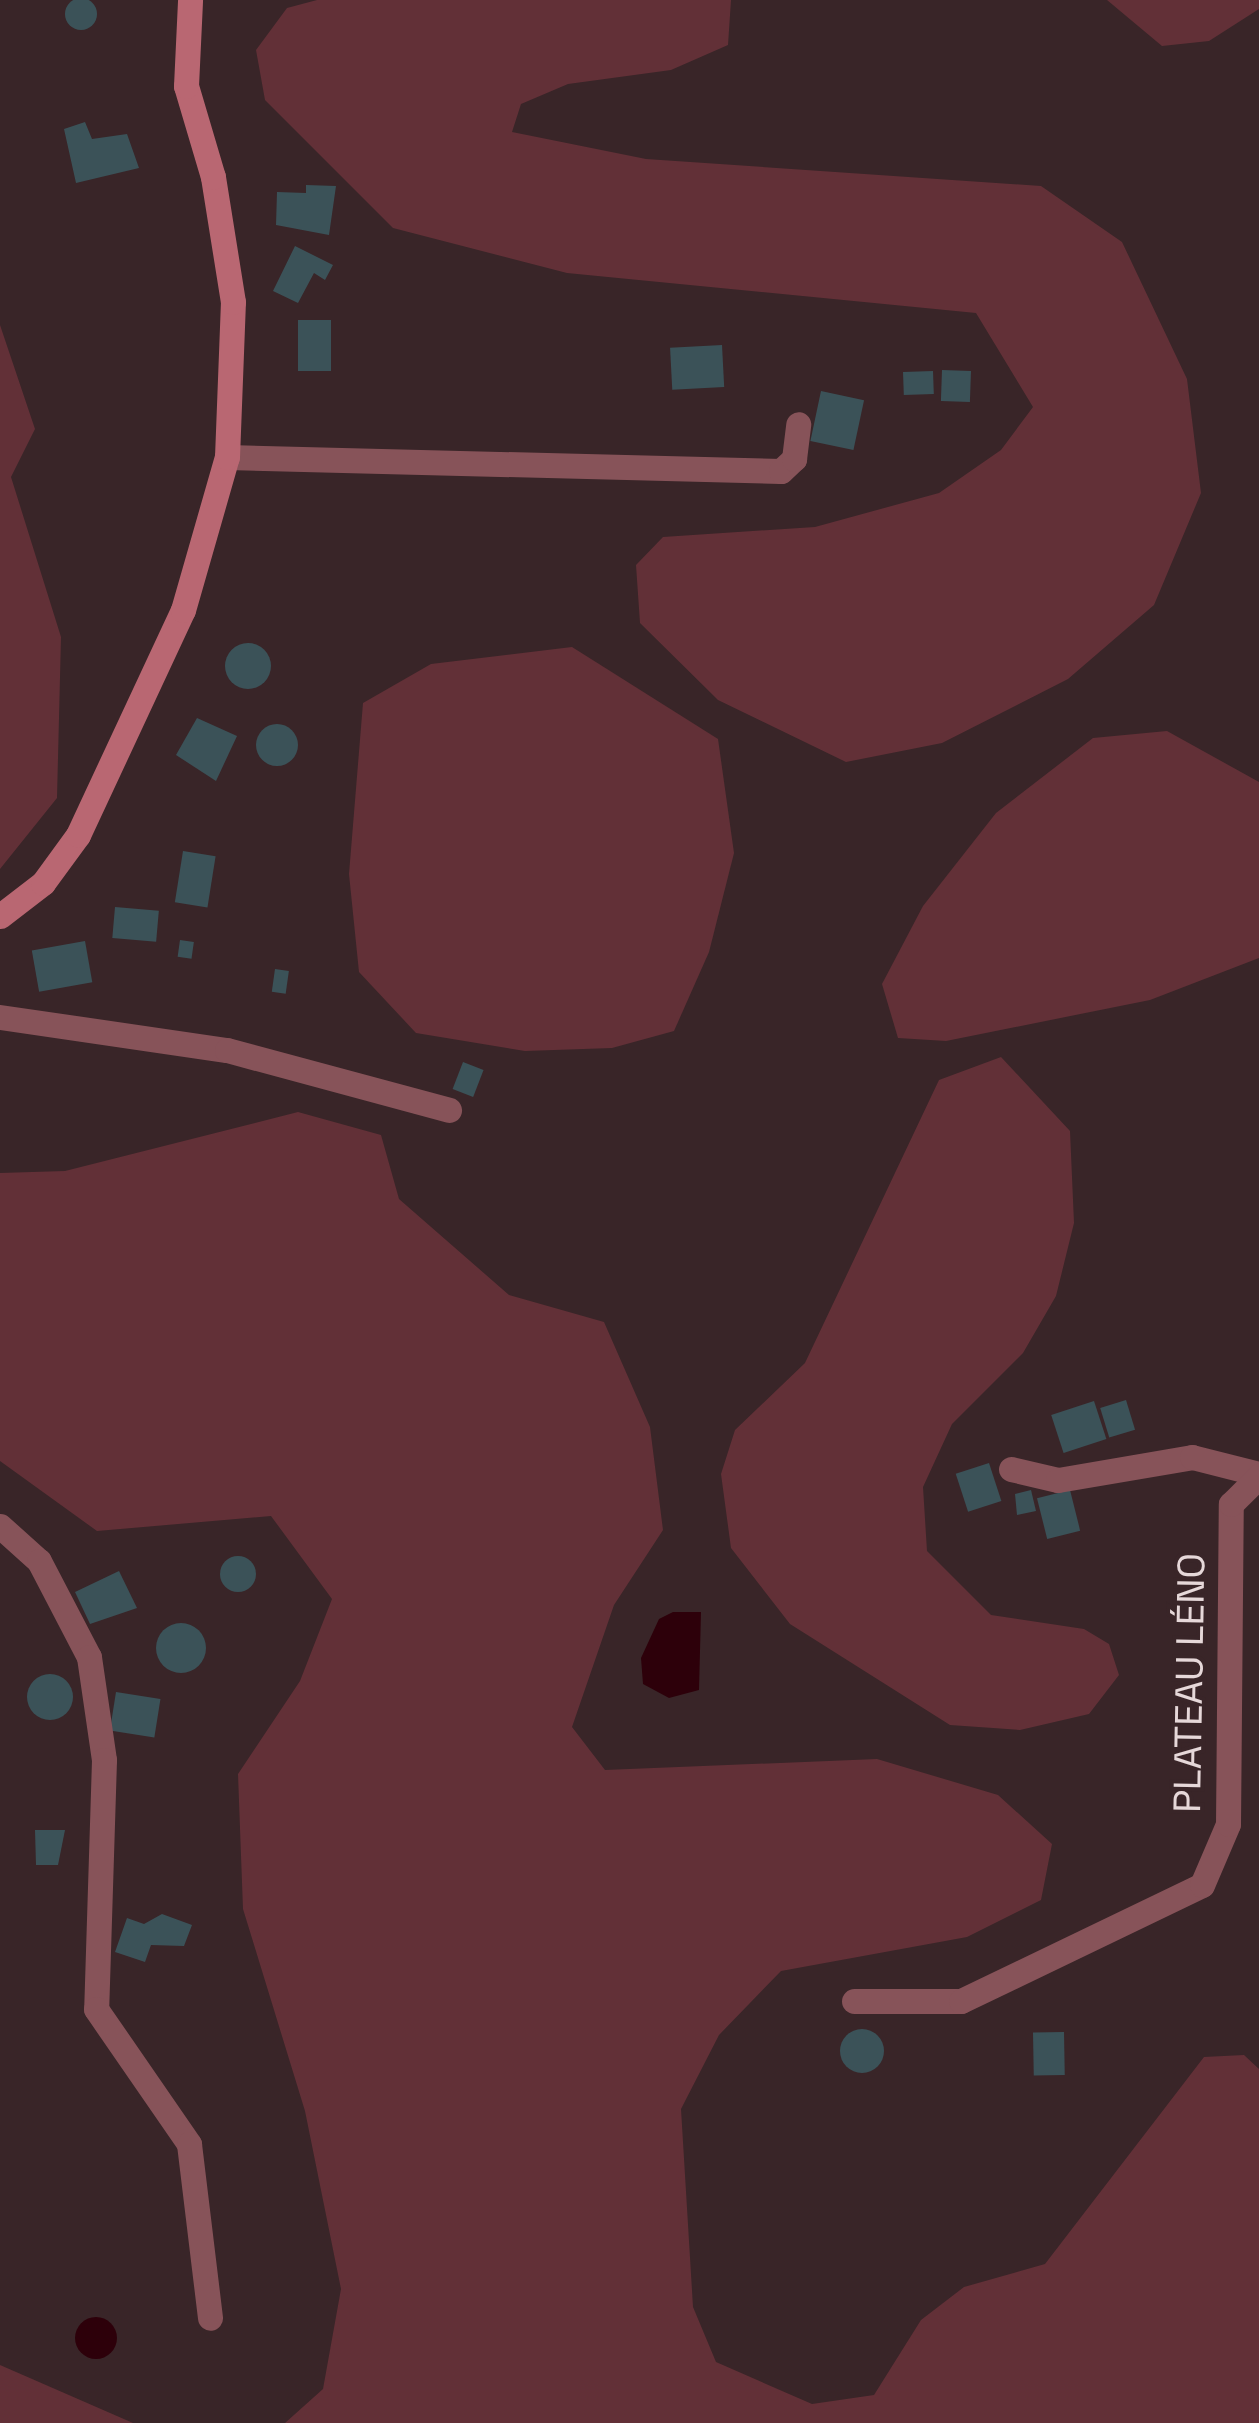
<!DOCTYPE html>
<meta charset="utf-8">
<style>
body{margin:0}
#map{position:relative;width:1259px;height:2423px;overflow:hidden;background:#392528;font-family:"Space Grotesk",sans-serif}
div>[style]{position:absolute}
.green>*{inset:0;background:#623037}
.water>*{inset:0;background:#2d000a}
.round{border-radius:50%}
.building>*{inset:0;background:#3b5258;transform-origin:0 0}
.street>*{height:25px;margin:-12.5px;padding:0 12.5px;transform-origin:12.5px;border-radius:12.5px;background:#875359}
.secondary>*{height:25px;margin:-12.5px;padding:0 12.5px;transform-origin:12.5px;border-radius:12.5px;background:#b96772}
span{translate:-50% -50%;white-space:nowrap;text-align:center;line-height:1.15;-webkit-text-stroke:8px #392528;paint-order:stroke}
.street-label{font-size:38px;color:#e6d8d9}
</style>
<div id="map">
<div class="green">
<i style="clip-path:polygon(317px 0,731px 0,728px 45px,671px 70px,568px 84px,521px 104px,512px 132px,646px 159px,1041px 186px,1122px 242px,1187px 379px,1201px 493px,1154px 605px,1068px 679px,942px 743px,846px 762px,718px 700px,640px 623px,636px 565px,663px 537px,815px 527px,939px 493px,1001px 450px,1033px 407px,976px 313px,567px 273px,393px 228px,265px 100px,256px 50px,287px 8px)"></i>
<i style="clip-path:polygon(1107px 0,1259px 0,1259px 9px,1209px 41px,1162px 46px)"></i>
<i style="clip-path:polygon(0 325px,35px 429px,11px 477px,61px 637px,57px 798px,0 869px)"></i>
<i style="clip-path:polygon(572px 647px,718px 739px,734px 853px,709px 952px,674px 1031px,612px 1048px,525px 1051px,416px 1033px,359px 972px,349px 874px,363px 703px,431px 664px)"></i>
<i style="clip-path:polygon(1167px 731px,1259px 782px,1259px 958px,1150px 1000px,946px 1041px,898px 1038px,882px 984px,923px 906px,996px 813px,1093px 738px)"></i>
<i style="clip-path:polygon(1001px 1057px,1070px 1131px,1074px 1223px,1056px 1296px,1023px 1353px,952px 1424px,923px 1487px,927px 1551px,991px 1615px,1084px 1629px,1109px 1644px,1119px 1675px,1089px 1714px,1020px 1730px,950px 1725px,790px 1624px,731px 1548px,721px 1474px,735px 1430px,805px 1363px,939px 1080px)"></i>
<i style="clip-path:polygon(298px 1112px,381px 1135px,399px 1199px,509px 1295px,604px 1322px,650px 1427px,663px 1530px,614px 1605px,572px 1727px,605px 1770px,877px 1759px,998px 1795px,1052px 1844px,1041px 1900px,967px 1937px,781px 1971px,719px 2035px,681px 2109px,693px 2307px,716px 2362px,812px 2404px,874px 2395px,921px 2320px,964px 2287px,1045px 2264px,1204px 2057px,1244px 2055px,1259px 2069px,1259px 2423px,285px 2423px,323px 2389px,341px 2289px,305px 2111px,243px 1909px,238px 1774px,300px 1681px,332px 1599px,271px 1516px,97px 1531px,0 1461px,0 1173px,65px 1171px)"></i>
<i style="clip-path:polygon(0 2365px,133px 2423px,0 2423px)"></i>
</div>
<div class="water">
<i style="clip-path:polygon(673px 1612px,701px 1612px,699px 1690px,669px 1698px,643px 1684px,641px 1658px,659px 1619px)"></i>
<i class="round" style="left:75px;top:2317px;width:42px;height:42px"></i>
</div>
<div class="building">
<i class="round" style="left:65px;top:-2px;width:32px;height:32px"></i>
<i style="clip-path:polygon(85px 122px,92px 139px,127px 134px,139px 168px,76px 183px,64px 129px)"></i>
<i style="clip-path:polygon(306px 185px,336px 186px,329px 235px,276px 225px,277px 192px,306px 193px)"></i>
<i style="clip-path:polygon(295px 246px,333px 265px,325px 280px,314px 273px,298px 303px,273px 291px)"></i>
<i style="left:298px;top:320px;width:33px;height:51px"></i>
<i style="left:722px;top:345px;width:42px;height:52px;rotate:87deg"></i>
<i style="left:942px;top:370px;width:29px;height:31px;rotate:2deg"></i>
<i style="left:933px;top:371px;width:23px;height:30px;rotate:88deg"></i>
<i style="left:821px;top:391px;width:44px;height:51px;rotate:12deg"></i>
<i class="round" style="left:225px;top:643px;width:46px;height:46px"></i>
<i style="clip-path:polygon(197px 718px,237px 736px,216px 781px,176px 755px)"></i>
<i class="round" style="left:256px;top:724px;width:42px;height:42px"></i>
<i style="left:183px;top:851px;width:33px;height:52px;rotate:9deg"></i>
<i style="left:115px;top:907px;width:44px;height:31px;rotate:5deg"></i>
<i style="left:180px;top:940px;width:14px;height:17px;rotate:8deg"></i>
<i style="left:85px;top:941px;width:42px;height:54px;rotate:80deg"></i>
<i style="left:275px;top:969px;width:14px;height:23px;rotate:8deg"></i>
<i style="left:463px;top:1062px;width:22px;height:29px;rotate:21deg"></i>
<i style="left:1126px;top:1400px;width:31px;height:27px;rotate:73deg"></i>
<i style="left:1094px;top:1401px;width:40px;height:45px;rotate:72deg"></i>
<i style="left:989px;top:1463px;width:40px;height:35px;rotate:72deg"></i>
<i style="clip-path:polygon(1031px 1490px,1036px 1511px,1017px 1515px,1015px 1494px)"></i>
<i style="left:1070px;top:1490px;width:42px;height:34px;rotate:76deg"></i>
<i class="round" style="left:220px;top:1556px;width:36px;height:36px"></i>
<i style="clip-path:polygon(119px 1571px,137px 1608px,90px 1624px,75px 1592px)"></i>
<i class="round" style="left:156px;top:1623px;width:50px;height:50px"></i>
<i class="round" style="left:27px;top:1674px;width:46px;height:46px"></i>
<i style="left:116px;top:1692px;width:45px;height:39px;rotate:9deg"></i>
<i style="clip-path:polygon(35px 1830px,65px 1830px,58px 1865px,36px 1865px)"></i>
<i style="clip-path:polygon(162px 1914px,192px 1925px,184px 1946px,151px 1945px,145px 1962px,115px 1952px,127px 1918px,144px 1924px)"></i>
<i class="round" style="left:840px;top:2029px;width:44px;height:44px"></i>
<i style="left:1064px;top:2032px;width:43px;height:31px;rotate:89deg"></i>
</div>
<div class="street">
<i style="left:227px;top:457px;width:554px;rotate:1.45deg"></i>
<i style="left:781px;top:471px;width:18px;rotate:-43deg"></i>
<i style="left:794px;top:459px;width:35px;rotate:-83deg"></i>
<i style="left:0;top:1017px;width:229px;rotate:8.3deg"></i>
<i style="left:227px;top:1050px;width:230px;rotate:15.1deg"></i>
<i style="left:1011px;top:1469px;width:48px;rotate:13.2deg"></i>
<i style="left:1058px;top:1480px;width:136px;rotate:-9.7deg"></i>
<i style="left:1192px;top:1457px;width:69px;rotate:14.2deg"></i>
<i style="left:0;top:1526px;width:52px;rotate:41.9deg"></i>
<i style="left:39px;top:1561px;width:108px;rotate:62.5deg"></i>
<i style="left:89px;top:1657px;width:104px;rotate:81.7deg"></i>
<i style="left:104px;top:1760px;width:249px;rotate:91.8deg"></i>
<i style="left:96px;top:2009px;width:164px;rotate:55.4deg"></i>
<i style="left:189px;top:2144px;width:175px;rotate:83.1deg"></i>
<i style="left:854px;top:2001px;width:107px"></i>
<i style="left:961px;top:2001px;width:267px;rotate:-25.7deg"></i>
<i style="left:1202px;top:1885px;width:66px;rotate:-66.9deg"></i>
<i style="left:1228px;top:1824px;width:320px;rotate:-89.5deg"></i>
<i style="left:1231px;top:1504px;width:40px;rotate:-45deg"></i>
</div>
<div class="secondary">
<i style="left:0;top:916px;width:54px;rotate:-37.5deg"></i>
<i style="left:43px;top:883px;width:59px;rotate:-53.9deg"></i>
<i style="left:78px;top:835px;width:248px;rotate:-65deg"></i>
<i style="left:183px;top:610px;width:159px;rotate:-74deg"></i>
<i style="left:227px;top:457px;width:155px;rotate:-87.8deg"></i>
<i style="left:233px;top:302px;width:127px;rotate:-99.1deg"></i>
<i style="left:213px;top:177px;width:95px;rotate:-106.5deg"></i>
<i style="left:186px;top:86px;width:86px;rotate:-87.3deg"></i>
</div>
<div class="street-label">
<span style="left:1190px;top:1683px;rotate:-89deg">PLATEAU LÉNO</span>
</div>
</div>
